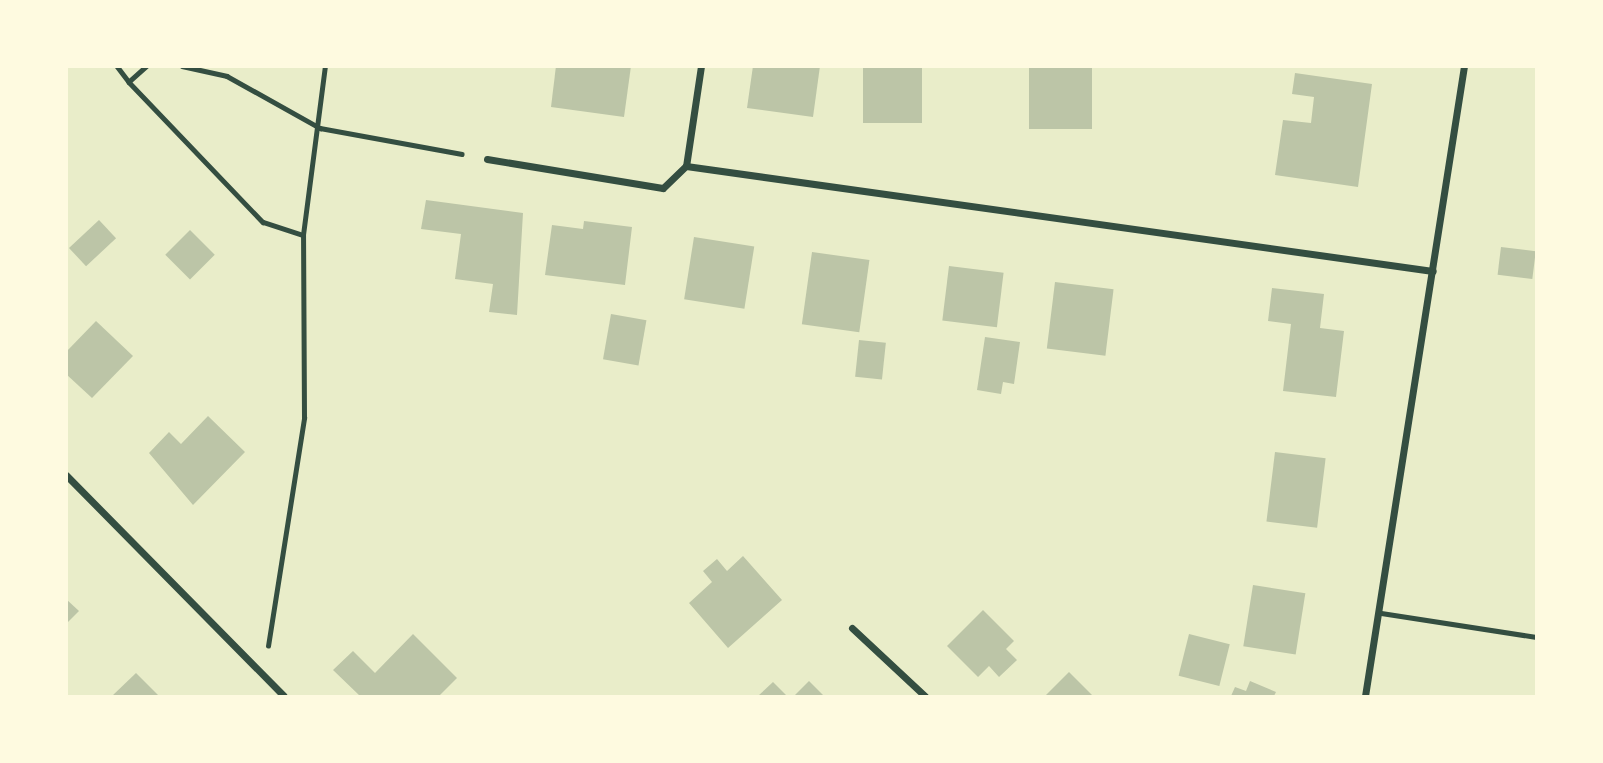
<!DOCTYPE html>
<style>
body{margin:0}
#map{position:relative;width:1603px;height:763px;overflow:hidden;background:#e9edc9;font-family:"Fira Sans Condensed",sans-serif}
div>[style]{position:absolute}
.building>*{inset:0;background:#bcc5a7;transform-origin:0 0}
.path>*{height:4.5px;margin:-2.25px;padding:0 2.25px;transform-origin:2.25px;border-radius:2.25px;background:#344e41}
.service>*{height:5px;margin:-2.5px;padding:0 2.5px;transform-origin:2.5px;border-radius:2.5px;background:#344e41}
.minor>*{height:7px;margin:-3.5px;padding:0 3.5px;transform-origin:3.5px;border-radius:3.5px;background:#344e41}
span{translate:-50% -50%;white-space:nowrap;text-align:center;line-height:1.15;-webkit-text-stroke:5px #fefae0;paint-order:stroke}
.frame{position:absolute;inset:0;border:68px solid #fefae0;pointer-events:none}
</style>
<div id="map">
<div class="building">
<i style="clip-path:polygon(556px 66px,631px 66px,624px 117px,551px 107px)"></i>
<i style="clip-path:polygon(753px 66px,820px 66px,813px 117px,747px 108px)"></i>
<i style="left:863px;top:66px;width:59px;height:57px"></i>
<i style="left:1029px;top:66px;width:63px;height:63px"></i>
<i style="clip-path:polygon(1295px 73px,1372px 84px,1358px 187px,1275px 175px,1283px 120px,1311px 123px,1314px 97px,1292px 94px)"></i>
<i style="clip-path:polygon(426px 200px,523px 213px,517px 315px,489px 312px,493px 284px,455px 279px,461px 234px,421px 229px)"></i>
<i style="left:99px;top:220px;width:25px;height:41px;rotate:47deg"></i>
<i style="clip-path:polygon(584px 221px,632px 227px,625px 285px,545px 275px,552px 225px,583px 229px)"></i>
<i style="left:190px;top:230px;width:35px;height:35px;rotate:45deg"></i>
<i style="left:694px;top:237px;width:61px;height:63px;rotate:9deg"></i>
<i style="left:1501px;top:247px;width:35px;height:28px;rotate:7deg"></i>
<i style="left:812px;top:252px;width:58px;height:73px;rotate:8deg"></i>
<i style="left:949px;top:266px;width:55px;height:55px;rotate:7deg"></i>
<i style="left:1055px;top:282px;width:59px;height:67px;rotate:7deg"></i>
<i style="clip-path:polygon(1272px 288px,1324px 294px,1320px 328px,1344px 331px,1336px 397px,1283px 391px,1291px 324px,1268px 321px)"></i>
<i style="left:611px;top:314px;width:36px;height:46px;rotate:10deg"></i>
<i style="clip-path:polygon(96px 321px,133px 356px,92px 398px,66px 374px,66px 352px)"></i>
<i style="clip-path:polygon(985px 337px,1020px 342px,1014px 384px,1003px 382px,1001px 394px,977px 390px)"></i>
<i style="left:859px;top:340px;width:27px;height:37px;rotate:6deg"></i>
<i style="clip-path:polygon(208px 416px,245px 452px,193px 505px,149px 453px,169px 432px,181px 444px)"></i>
<i style="left:1275px;top:452px;width:51px;height:70px;rotate:7deg"></i>
<i style="clip-path:polygon(743px 556px,782px 600px,728px 648px,689px 603px,712px 582px,703px 571px,717px 559px,727px 571px)"></i>
<i style="left:1253px;top:585px;width:53px;height:62px;rotate:9deg"></i>
<i style="clip-path:polygon(66px 599px,79px 611px,66px 624px)"></i>
<i style="clip-path:polygon(983px 610px,1014px 641px,1006px 649px,1017px 660px,999px 677px,989px 666px,978px 677px,947px 646px)"></i>
<i style="clip-path:polygon(413px 634px,457px 678px,439px 696px,360px 696px,333px 670px,353px 651px,375px 673px)"></i>
<i style="left:1189px;top:634px;width:42px;height:43px;rotate:14deg"></i>
<i style="clip-path:polygon(1069px 672px,1093px 696px,1045px 696px)"></i>
<i style="clip-path:polygon(136px 673px,159px 696px,112px 696px)"></i>
<i style="clip-path:polygon(809px 681px,824px 696px,794px 696px)"></i>
<i style="clip-path:polygon(1250px 681px,1276px 692px,1274px 696px,1231px 696px,1235px 687px,1246px 691px)"></i>
<i style="clip-path:polygon(773px 682px,787px 696px,758px 696px)"></i>
</div>
<div class="path">
<i style="left:117px;top:66px;width:20px;rotate:53deg"></i>
<i style="left:147px;top:66px;width:24px;rotate:138deg"></i>
<i style="left:129px;top:82px;width:194px;rotate:46.3deg"></i>
<i style="left:263px;top:222px;width:42px;rotate:18deg"></i>
<i style="left:182px;top:66px;width:46px;rotate:12.5deg"></i>
<i style="left:227px;top:76px;width:107px;rotate:29.2deg"></i>
<i style="left:320px;top:128px;width:144px;rotate:10.4deg"></i>
<i style="left:268px;top:646px;width:231px;rotate:-81deg"></i>
<i style="left:304px;top:418px;width:183px;rotate:-90.3deg"></i>
<i style="left:303px;top:235px;width:170px;rotate:-82.6deg"></i>
</div>
<div class="service">
<i style="left:1381px;top:613px;width:157px;rotate:8.8deg"></i>
</div>
<div class="minor">
<i style="left:701px;top:66px;width:101px;rotate:98.5deg"></i>
<i style="left:686px;top:166px;width:754px;rotate:8deg"></i>
<i style="left:487px;top:159px;width:178px;rotate:9.4deg"></i>
<i style="left:663px;top:188px;width:32px;rotate:-44deg"></i>
<i style="left:66px;top:475px;width:310px;rotate:45.4deg"></i>
<i style="left:852px;top:628px;width:100px;rotate:43deg"></i>
<i style="left:1365px;top:696px;width:638px;rotate:-81.07deg"></i>
</div>
<div class="frame"></div>
</div>
